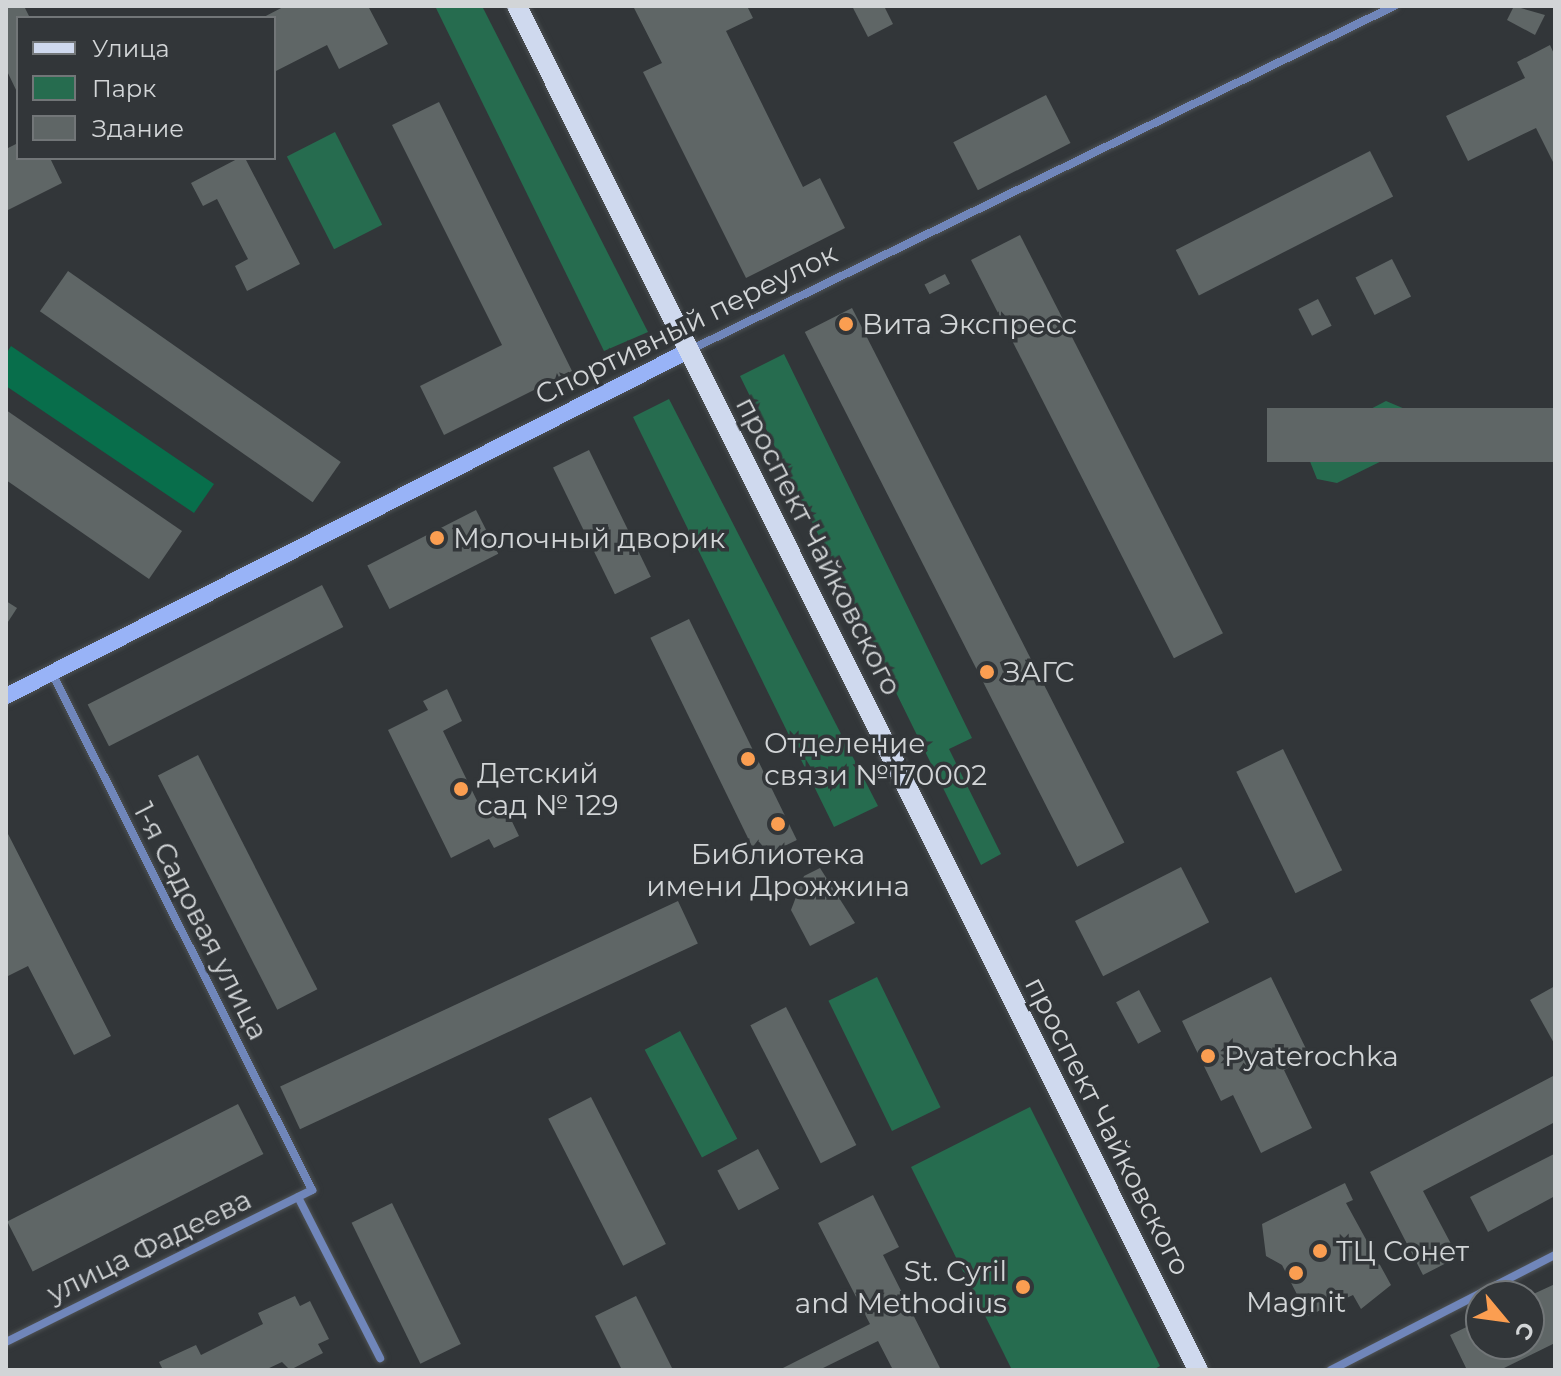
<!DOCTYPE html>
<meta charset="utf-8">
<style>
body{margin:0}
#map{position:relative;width:1561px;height:1376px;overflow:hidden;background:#323639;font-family:Montserrat,sans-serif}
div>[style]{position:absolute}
.green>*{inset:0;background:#266c4f;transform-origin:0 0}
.forest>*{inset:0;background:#086e4b}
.building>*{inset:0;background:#5f6666;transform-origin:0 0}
.roads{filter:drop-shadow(0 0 2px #4f5355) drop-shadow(0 0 2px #4f5355)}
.street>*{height:8px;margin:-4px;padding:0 4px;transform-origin:4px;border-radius:4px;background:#7086ba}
.secondary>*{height:16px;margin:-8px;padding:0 8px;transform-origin:8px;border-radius:8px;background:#98b3f7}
.primary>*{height:20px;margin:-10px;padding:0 10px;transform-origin:10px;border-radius:10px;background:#cfd9ee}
.dots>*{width:22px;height:22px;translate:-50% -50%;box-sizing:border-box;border:4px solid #323639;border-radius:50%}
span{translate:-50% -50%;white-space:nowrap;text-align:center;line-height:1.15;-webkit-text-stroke:7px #323639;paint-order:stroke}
.street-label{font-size:28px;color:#d2d5d7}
.poi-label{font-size:28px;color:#d2d5d7}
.left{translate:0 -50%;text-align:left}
.right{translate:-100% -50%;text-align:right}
.frame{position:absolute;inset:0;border:8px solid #d2d5d7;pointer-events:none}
.legend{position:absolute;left:16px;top:16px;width:260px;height:144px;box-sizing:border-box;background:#323639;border:2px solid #727678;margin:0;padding:10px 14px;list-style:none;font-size:24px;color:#d2d5d7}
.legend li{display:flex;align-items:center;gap:16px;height:40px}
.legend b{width:40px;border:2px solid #727678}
.north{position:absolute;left:1465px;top:1280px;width:80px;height:80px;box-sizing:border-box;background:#323639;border:2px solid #727678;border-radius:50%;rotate:119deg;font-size:22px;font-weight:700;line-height:32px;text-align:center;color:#d2d5d7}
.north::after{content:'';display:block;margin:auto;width:28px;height:36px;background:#fb9e51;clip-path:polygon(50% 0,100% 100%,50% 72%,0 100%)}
</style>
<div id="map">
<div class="green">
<i style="clip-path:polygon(435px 6px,482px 6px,648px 332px,604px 351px)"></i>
<i style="left:335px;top:132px;width:104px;height:54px;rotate:63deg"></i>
<i style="clip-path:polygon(784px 354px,972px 738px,949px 749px,1001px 854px,981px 865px,740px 376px)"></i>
<i style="clip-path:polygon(669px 399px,878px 806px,834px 827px,633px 417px)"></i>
<i style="clip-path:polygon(1386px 401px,1405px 409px,1415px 429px,1408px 448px,1337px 483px,1317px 479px,1305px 449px,1311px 440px)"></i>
<i style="left:877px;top:977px;width:145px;height:54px;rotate:64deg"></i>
<i style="left:680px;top:1031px;width:122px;height:40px;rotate:62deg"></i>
<i style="clip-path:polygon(1030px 1107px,1160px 1366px,1153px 1370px,1012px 1370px,911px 1167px)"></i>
</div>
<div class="forest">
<i style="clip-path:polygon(11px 346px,214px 484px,194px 513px,6px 386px,6px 354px)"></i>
</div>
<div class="building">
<i style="clip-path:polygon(6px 6px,24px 6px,30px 18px,18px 18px,18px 94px,6px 69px)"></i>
<i style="clip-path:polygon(285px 6px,368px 6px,388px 44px,339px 69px,327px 45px,274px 72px,274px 18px,262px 18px)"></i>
<i style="clip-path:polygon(633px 6px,747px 6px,753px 18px,726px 31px,803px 187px,820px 178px,845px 228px,746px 278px,643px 72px,662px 63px)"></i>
<i style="clip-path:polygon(852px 6px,884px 6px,893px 24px,868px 37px)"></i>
<i style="clip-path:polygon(1514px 6px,1545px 15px,1535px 35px,1507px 20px)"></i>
<i style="clip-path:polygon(1550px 45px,1555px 56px,1555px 166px,1536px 128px,1468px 161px,1446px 116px,1525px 78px,1517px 62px)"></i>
<i style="left:1046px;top:95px;width:54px;height:104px;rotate:63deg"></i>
<i style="clip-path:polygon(439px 102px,572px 371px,444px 435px,420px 386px,502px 345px,392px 125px)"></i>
<i style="clip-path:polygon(18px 143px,18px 158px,50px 158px,62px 183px,6px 211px,6px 149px)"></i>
<i style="left:1370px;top:151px;width:51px;height:218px;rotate:63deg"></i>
<i style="clip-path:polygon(239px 158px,245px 158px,300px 264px,247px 291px,235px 266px,248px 259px,217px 199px,203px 206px,191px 183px)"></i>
<i style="left:1020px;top:235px;width:447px;height:55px;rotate:63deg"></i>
<i style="left:1392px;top:259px;width:42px;height:41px;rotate:63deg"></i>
<i style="left:68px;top:271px;width:333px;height:49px;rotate:35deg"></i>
<i style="left:945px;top:274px;width:11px;height:23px;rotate:63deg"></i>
<i style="left:1318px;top:299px;width:30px;height:22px;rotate:63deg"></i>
<i style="left:852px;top:308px;width:600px;height:53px;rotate:63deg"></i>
<i style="left:1555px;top:408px;width:54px;height:288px;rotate:90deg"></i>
<i style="clip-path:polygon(6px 410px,182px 531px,149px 579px,6px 480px)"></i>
<i style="left:589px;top:450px;width:141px;height:40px;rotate:64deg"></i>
<i style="left:476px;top:510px;width:49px;height:122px;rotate:63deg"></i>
<i style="left:322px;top:585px;width:47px;height:263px;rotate:63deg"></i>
<i style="clip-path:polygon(6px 601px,17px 608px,6px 625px)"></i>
<i style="left:689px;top:619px;width:246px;height:43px;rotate:64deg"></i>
<i style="clip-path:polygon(447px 689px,462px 721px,443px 731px,483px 813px,503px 803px,519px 836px,494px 848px,489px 839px,451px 858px,388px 730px,428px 710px,423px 701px)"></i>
<i style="left:1283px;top:749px;width:135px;height:52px;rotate:64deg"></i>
<i style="left:198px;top:755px;width:263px;height:45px;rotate:63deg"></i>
<i style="clip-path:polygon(6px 830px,111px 1036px,74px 1055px,28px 966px,6px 977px)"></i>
<i style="left:1181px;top:867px;width:62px;height:119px;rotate:63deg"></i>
<i style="clip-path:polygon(820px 868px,855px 923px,810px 946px,791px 910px,804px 876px)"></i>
<i style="left:678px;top:901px;width:47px;height:439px;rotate:65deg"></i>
<i style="clip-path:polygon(1271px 977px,1310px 1057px,1284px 1070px,1312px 1128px,1261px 1153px,1233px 1095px,1221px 1101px,1182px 1021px)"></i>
<i style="clip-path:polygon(1555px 986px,1555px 1045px,1530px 1000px)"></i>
<i style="left:1139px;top:990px;width:47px;height:26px;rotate:62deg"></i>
<i style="left:786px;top:1007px;width:155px;height:40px;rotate:63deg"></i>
<i style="clip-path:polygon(1555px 1075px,1555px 1122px,1423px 1191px,1458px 1257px,1423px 1275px,1370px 1172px)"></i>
<i style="left:591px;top:1097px;width:165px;height:48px;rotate:63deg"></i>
<i style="left:238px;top:1104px;width:56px;height:259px;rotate:63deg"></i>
<i style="left:758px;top:1149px;width:45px;height:46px;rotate:62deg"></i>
<i style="clip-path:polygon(1554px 1154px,1555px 1196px,1488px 1232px,1470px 1197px)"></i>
<i style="clip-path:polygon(1345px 1183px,1353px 1200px,1346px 1203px,1391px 1285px,1361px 1309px,1353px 1295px,1308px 1316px,1282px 1265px,1266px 1256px,1262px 1224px)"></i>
<i style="clip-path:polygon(873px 1195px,899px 1247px,883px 1255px,941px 1370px,893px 1370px,878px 1341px,819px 1370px,779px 1370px,870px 1324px,818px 1223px)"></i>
<i style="left:392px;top:1203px;width:157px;height:45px;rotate:64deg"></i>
<i style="clip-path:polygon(1555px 1284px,1555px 1343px,1500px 1370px,1467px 1370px,1450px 1335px,1481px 1320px,1481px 1344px,1529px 1344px,1529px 1296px)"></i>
<i style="clip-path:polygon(295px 1296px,300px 1306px,310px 1301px,329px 1339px,318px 1344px,323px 1353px,290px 1370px,282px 1362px,265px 1370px,163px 1370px,159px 1362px,196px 1345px,201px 1355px,263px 1324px,258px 1313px)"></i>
<i style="clip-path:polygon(636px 1296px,673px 1370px,622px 1370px,595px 1316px)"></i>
</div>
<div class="roads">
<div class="street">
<i style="left:690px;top:350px;width:784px;rotate:-26.04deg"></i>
<i style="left:298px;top:1197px;width:181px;rotate:63deg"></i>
<i style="left:6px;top:1342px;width:342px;rotate:-26.4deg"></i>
<i style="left:312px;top:1190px;width:579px;rotate:-116.7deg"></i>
<i style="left:1331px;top:1370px;width:252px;rotate:-27.2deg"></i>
</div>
<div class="secondary">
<i style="left:6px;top:696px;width:767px;rotate:-26.83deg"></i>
</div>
<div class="primary">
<i style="left:517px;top:6px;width:1525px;rotate:63.47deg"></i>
</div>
</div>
<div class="dots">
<i style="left:846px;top:324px;background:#fb9e51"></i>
<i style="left:437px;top:538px;background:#fb9e51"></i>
<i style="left:987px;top:672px;background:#fb9e51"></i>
<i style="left:748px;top:759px;background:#fb9e51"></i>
<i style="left:461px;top:789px;background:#fb9e51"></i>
<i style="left:778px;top:824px;background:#fb9e51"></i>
<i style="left:1208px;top:1056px;background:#fb9e51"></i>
<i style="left:1320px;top:1251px;background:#fb9e51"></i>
<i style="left:1296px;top:1273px;background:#fb9e51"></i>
<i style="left:1023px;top:1287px;background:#fb9e51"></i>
</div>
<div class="street-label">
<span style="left:686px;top:324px;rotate:-26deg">Спортивный переулок</span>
<span style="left:819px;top:546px;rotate:63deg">проспект Чайковского</span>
<span style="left:201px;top:921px;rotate:63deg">1-я Садовая улица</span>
<span style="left:1108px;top:1126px;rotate:63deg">проспект Чайковского</span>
<span style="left:149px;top:1246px;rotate:-26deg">улица Фадеева</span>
</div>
<div class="poi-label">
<span class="left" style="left:862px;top:324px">Вита Экспресс</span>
<span class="left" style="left:453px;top:538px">Молочный дворик</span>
<span class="left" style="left:1003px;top:672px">ЗАГС</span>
<span class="left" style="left:764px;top:759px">Отделение<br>связи №170002</span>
<span class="left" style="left:477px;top:789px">Детский<br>сад № 129</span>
<span style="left:778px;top:870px">Библиотека<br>имени Дрожжина</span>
<span class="left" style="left:1224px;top:1056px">Pyaterochka</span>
<span class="left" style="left:1336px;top:1251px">ТЦ Сонет</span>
<span class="right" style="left:1007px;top:1287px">St. Cyril<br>and Methodius</span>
<span style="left:1296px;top:1302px">Magnit</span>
</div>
<div class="frame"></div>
<ul class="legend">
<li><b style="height:10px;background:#cfd9ee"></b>Улица</li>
<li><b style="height:22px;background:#266c4f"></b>Парк</li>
<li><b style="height:22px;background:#5f6666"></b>Здание</li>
</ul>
<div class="north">С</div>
</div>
